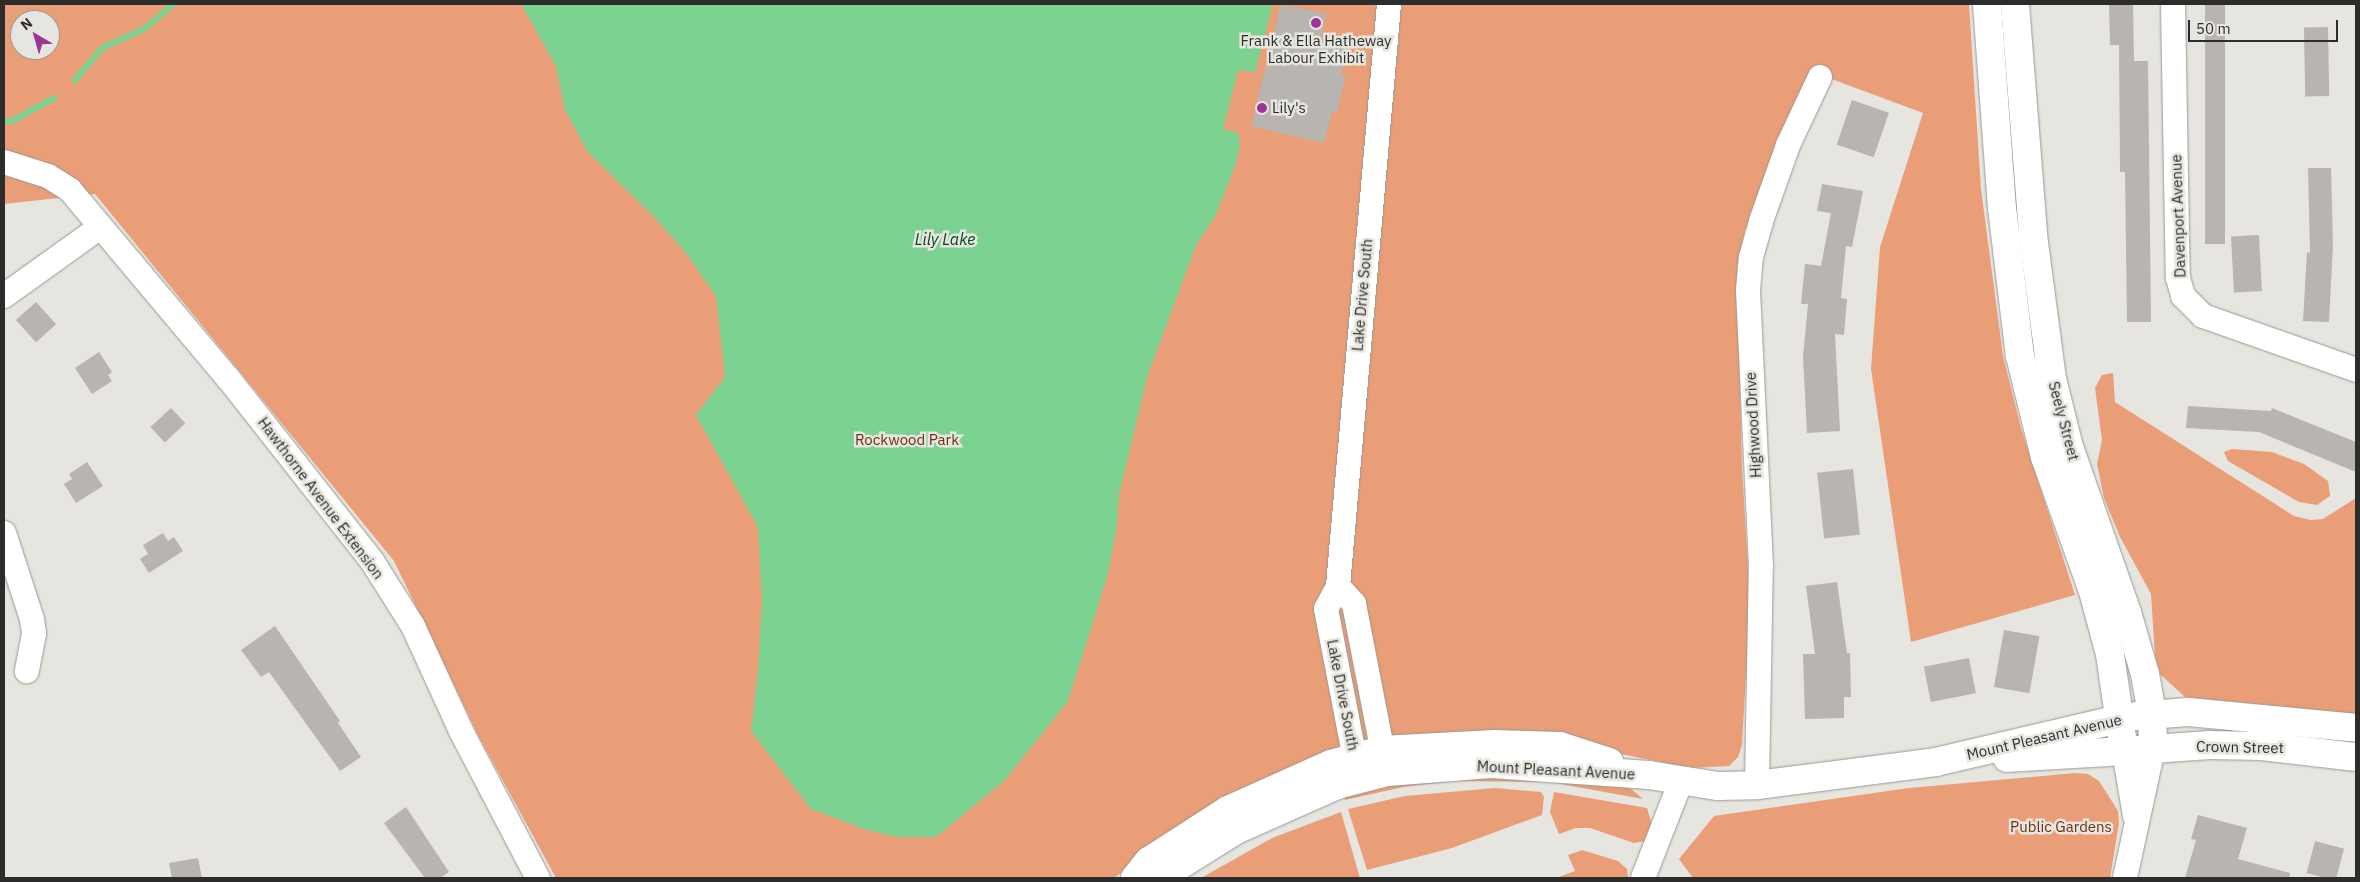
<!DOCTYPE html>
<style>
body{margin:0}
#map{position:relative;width:2360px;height:882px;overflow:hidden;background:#e6e5df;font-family:"IBM Plex Sans",sans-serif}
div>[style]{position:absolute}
.green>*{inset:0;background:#ea9e77}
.water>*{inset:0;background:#7bd190}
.stream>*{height:6px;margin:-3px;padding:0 3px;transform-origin:3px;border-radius:3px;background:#7bd190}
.building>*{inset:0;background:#b8b4b0;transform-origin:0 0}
.roads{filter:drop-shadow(0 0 1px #9a9994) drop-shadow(0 0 1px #9a9994)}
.minor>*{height:24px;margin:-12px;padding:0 12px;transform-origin:12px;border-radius:12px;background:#fff}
.tertiary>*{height:28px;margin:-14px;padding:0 14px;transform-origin:14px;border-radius:14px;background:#fff}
.secondary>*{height:28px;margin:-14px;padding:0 14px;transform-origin:14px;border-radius:14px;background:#fff}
.dots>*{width:14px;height:14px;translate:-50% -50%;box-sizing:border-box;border:2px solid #e6e5df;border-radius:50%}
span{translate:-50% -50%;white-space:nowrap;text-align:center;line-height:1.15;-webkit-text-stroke:5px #e6e5df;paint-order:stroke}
.poi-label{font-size:15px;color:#2c2c2a}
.left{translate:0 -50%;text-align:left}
.street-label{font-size:15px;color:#2c2c2a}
.park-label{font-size:15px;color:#6b3210}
.water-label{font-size:16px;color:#01461e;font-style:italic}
.frame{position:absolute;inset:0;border:5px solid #2c2c2a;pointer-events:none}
.north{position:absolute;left:10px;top:10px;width:50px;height:50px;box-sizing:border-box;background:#e6e5df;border:1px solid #9c9b97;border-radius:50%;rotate:322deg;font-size:14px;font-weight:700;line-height:20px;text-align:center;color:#2c2c2a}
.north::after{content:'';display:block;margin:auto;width:18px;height:22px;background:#9d3497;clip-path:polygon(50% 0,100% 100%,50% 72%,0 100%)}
.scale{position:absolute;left:2188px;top:20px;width:150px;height:22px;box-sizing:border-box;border:2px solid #2c2c2a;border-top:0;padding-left:6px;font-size:15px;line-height:18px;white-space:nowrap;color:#2c2c2a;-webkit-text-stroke:4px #e6e5df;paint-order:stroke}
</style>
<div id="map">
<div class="green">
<i style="clip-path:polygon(evenodd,4px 4px,1969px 4px,1981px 189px,2003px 356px,2021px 428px,2075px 595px,1911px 642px,1871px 369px,1880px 247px,1923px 113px,1810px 71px,1745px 230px,1737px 268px,1742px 468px,1750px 603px,1742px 745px,1738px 757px,1729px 766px,1691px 768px,1551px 740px,1165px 841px,1114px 878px,556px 878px,479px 737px,394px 561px,95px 194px,4px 204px,4px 4px,20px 20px,50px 20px,50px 50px,20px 50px,20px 20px)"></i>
<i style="clip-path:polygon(2113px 373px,2115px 402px,2294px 516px,2311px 520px,2323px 519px,2356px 498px,2356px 714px,2185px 697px,2160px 674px,2155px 656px,2151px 594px,2120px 537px,2104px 498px,2097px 464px,2102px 440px,2095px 388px,2102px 375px)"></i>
<i style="clip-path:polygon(2232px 449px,2272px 452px,2304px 464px,2328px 481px,2330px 496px,2317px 505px,2299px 502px,2228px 461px,2224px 452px)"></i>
<i style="clip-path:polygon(2075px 773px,2088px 774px,2099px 781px,2118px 811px,2119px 823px,2110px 878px,1693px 878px,1679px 859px,1714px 816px,1909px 788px)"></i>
<i style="clip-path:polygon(1547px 774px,1545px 782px,1454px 781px,1403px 787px,1345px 800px,1343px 793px,1375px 784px)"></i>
<i style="clip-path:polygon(1556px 775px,1630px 788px,1643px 799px,1555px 783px)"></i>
<i style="clip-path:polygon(1495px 788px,1541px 792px,1544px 797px,1542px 815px,1452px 848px,1367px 870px,1348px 809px,1405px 796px)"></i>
<i style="clip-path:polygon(1554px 792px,1647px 808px,1652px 825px,1646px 841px,1634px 843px,1590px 828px,1576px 828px,1559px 834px,1550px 812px)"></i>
<i style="clip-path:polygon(1341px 812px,1360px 878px,1201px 878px,1272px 838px)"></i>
<i style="clip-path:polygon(1582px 850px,1618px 861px,1627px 869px,1628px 878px,1556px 878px,1575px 871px,1568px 855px)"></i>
</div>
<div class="water">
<i style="clip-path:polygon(521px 4px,1273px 4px,1255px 72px,1238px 70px,1223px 129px,1238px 133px,1240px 147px,1236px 163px,1215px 217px,1196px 245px,1147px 377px,1119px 495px,1117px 525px,1108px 574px,1068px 701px,1005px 780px,936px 837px,898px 837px,867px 830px,811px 809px,751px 731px,758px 671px,762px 601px,758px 527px,696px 415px,725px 377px,716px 296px,686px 253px,654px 217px,587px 151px,565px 110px,556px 66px)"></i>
</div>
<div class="stream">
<i style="left:75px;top:80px;width:42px;rotate:-49.8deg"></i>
<i style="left:102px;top:48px;width:46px;rotate:-24.3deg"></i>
<i style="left:144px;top:29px;width:39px;rotate:-40deg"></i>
<i style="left:4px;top:121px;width:8px"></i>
<i style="left:12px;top:121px;width:48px;rotate:-28.7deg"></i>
</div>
<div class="building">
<i style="clip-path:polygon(1281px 4px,1326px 14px,1321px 36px,1349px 43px,1341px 75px,1346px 76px,1341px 94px,1337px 113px,1332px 112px,1324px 143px,1251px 126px)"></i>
<i style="clip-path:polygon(2109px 4px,2133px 4px,2134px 61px,2148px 61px,2151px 322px,2127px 322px,2125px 172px,2120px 172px,2119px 45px,2110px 45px)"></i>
<i style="left:2205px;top:4px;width:20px;height:240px"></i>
<i style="left:2328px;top:27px;width:69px;height:24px;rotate:89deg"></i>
<i style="left:1852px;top:100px;width:39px;height:47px;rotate:19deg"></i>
<i style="clip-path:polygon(2308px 168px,2331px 168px,2333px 245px,2329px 322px,2303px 321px,2307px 252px,2310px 253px)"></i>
<i style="clip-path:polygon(1822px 184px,1863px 191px,1852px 247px,1846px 246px,1841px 298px,1847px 299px,1844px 335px,1835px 334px,1840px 431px,1807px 433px,1803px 357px,1808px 304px,1801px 304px,1805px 264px,1821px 266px,1831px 213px,1817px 211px)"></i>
<i style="left:2259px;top:235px;width:56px;height:28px;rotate:87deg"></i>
<i style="left:36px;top:302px;width:30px;height:27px;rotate:48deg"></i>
<i style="clip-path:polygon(99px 352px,112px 372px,108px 375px,112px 381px,92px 394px,75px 368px)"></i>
<i style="clip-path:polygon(2188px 406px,2271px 411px,2272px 408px,2356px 442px,2356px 472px,2259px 432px,2186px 428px)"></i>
<i style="left:171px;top:408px;width:21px;height:28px;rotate:47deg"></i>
<i style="clip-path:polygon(87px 462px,103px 486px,76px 503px,64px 484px,72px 479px,69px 474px)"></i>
<i style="left:1853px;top:469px;width:66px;height:36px;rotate:84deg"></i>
<i style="clip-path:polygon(163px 533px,168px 541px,174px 537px,183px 551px,149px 573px,140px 559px,148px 554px,143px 545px)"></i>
<i style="clip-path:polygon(1837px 582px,1847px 653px,1850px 653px,1851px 697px,1844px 697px,1844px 718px,1805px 719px,1803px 654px,1815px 654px,1806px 586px)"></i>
<i style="clip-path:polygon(275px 626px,340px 721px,338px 723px,361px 757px,340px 771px,269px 672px,261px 677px,241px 650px)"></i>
<i style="left:2004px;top:630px;width:36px;height:58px;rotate:10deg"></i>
<i style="left:1969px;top:658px;width:36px;height:46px;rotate:79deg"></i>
<i style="clip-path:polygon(406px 807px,449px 872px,440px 878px,425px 878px,384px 823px)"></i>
<i style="clip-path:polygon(2198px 815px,2247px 828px,2238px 859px,2290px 873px,2289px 878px,2185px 878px,2196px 840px,2191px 839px)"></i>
<i style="left:2315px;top:841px;width:30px;height:33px;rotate:15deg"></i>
<i style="clip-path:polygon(198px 858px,202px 878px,172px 878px,169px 863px)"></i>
</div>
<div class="roads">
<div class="minor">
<i style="left:2173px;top:4px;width:274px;rotate:89deg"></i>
<i style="left:2178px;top:278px;width:19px;rotate:74deg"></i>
<i style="left:2183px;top:296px;width:28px;rotate:45deg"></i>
<i style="left:2203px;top:316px;width:162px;rotate:19.4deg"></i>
<i style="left:4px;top:162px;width:46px;rotate:17.7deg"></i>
<i style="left:48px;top:176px;width:26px;rotate:32deg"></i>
<i style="left:70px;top:190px;width:246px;rotate:50deg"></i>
<i style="left:228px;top:378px;width:233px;rotate:51.8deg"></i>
<i style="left:372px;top:561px;width:77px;rotate:57.8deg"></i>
<i style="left:413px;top:626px;width:115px;rotate:65.4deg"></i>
<i style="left:461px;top:731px;width:166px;rotate:62.4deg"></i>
<i style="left:4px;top:296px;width:118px;rotate:-35.7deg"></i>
<i style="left:4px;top:533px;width:90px;rotate:72deg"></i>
<i style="left:32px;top:619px;width:15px;rotate:82deg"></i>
<i style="left:34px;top:634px;width:38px;rotate:101deg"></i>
<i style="left:1338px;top:586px;width:584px;rotate:-84.99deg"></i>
<i style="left:2124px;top:751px;width:66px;rotate:80.4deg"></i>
<i style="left:1358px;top:775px;width:169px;rotate:-100.9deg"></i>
<i style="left:1326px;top:609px;width:26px;rotate:-62deg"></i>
<i style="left:1338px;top:586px;width:24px;rotate:48deg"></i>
<i style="left:1354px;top:604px;width:167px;rotate:79deg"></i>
<i style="left:1757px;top:785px;width:219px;rotate:-89deg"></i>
<i style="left:1761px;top:566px;width:276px;rotate:-92.7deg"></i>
<i style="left:1748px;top:290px;width:33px;rotate:-85deg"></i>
<i style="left:1751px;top:257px;width:37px;rotate:-74deg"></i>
<i style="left:1761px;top:221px;width:81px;rotate:-70.4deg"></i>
<i style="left:1788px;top:145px;width:75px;rotate:-64.8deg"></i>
<i style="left:1643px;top:878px;width:104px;rotate:-68.6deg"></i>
<i style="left:2125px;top:878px;width:132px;rotate:-77.8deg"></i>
</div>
<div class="tertiary">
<i style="left:2007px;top:758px;width:117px;rotate:-3.4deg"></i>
<i style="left:1135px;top:878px;width:22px;rotate:-51deg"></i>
<i style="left:1149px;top:861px;width:94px;rotate:-32.8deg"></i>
<i style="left:1228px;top:810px;width:113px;rotate:-24.1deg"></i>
<i style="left:1331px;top:764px;width:53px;rotate:-15.4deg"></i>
<i style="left:1382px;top:750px;width:112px;rotate:-3.1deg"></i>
<i style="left:1494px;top:744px;width:66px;rotate:1.7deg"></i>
<i style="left:1560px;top:746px;width:52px;rotate:18.1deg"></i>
<i style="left:1159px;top:878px;width:91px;rotate:-31.9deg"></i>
<i style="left:1236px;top:830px;width:111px;rotate:-24deg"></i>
<i style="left:1337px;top:785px;width:52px;rotate:-14.6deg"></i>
<i style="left:1387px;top:772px;width:104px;rotate:-4.4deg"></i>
<i style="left:1491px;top:764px;width:158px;rotate:4deg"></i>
<i style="left:1649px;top:775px;width:70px;rotate:9.1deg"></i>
<i style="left:1718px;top:786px;width:39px;rotate:-1deg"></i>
<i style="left:1757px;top:785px;width:180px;rotate:-7.3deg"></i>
<i style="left:1936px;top:762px;width:189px;rotate:-13.2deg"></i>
</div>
<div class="secondary">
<i style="left:1987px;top:4px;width:205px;rotate:85.8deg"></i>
<i style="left:2002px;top:208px;width:149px;rotate:83.1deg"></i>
<i style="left:2020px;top:356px;width:104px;rotate:76.1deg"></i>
<i style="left:2045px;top:457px;width:142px;rotate:70.3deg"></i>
<i style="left:2093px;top:591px;width:65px;rotate:74.9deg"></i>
<i style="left:2110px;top:654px;width:98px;rotate:81.8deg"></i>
<i style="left:2124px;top:751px;width:86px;rotate:-4deg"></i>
<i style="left:2210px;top:745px;width:52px;rotate:1.1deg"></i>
<i style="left:2262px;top:746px;width:95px;rotate:6.7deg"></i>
<i style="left:2015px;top:4px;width:232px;rotate:85.5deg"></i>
<i style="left:2033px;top:235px;width:145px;rotate:82.5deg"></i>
<i style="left:2052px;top:379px;width:70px;rotate:76deg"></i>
<i style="left:2069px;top:447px;width:176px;rotate:70.7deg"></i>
<i style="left:2127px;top:613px;width:64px;rotate:73.6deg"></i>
<i style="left:2145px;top:674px;width:40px;rotate:80deg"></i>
<i style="left:2152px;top:713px;width:36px;rotate:88deg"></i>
<i style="left:2136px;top:716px;width:52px;rotate:-4.4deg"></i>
<i style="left:2188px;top:712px;width:169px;rotate:5.4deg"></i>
</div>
</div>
<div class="dots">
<i style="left:1316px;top:23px;background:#9d3497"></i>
<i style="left:1262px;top:108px;background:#9d3497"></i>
</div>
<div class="poi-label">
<span style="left:1316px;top:49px">Frank &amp; Ella Hatheway<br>Labour Exhibit</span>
<span class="left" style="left:1272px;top:108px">Lily's</span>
</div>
<div class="street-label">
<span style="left:2178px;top:216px;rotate:-92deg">Davenport Avenue</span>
<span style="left:1362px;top:295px;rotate:-85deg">Lake Drive South</span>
<span style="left:2064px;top:421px;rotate:75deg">Seely Street</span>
<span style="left:1753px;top:425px;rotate:-93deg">Highwood Drive</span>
<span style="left:321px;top:498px;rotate:53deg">Hawthorne Avenue Extension</span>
<span style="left:1343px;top:695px;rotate:79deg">Lake Drive South</span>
<span style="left:2044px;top:737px;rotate:-13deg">Mount Pleasant Avenue</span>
<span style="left:2240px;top:747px;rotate:1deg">Crown Street</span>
<span style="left:1556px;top:770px;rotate:3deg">Mount Pleasant Avenue</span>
</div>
<div class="park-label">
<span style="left:907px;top:440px">Rockwood Park</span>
<span style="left:2061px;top:827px">Public Gardens</span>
</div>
<div class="water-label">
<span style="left:945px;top:239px">Lily Lake</span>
</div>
<div class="frame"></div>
<div class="north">N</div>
<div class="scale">50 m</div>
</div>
